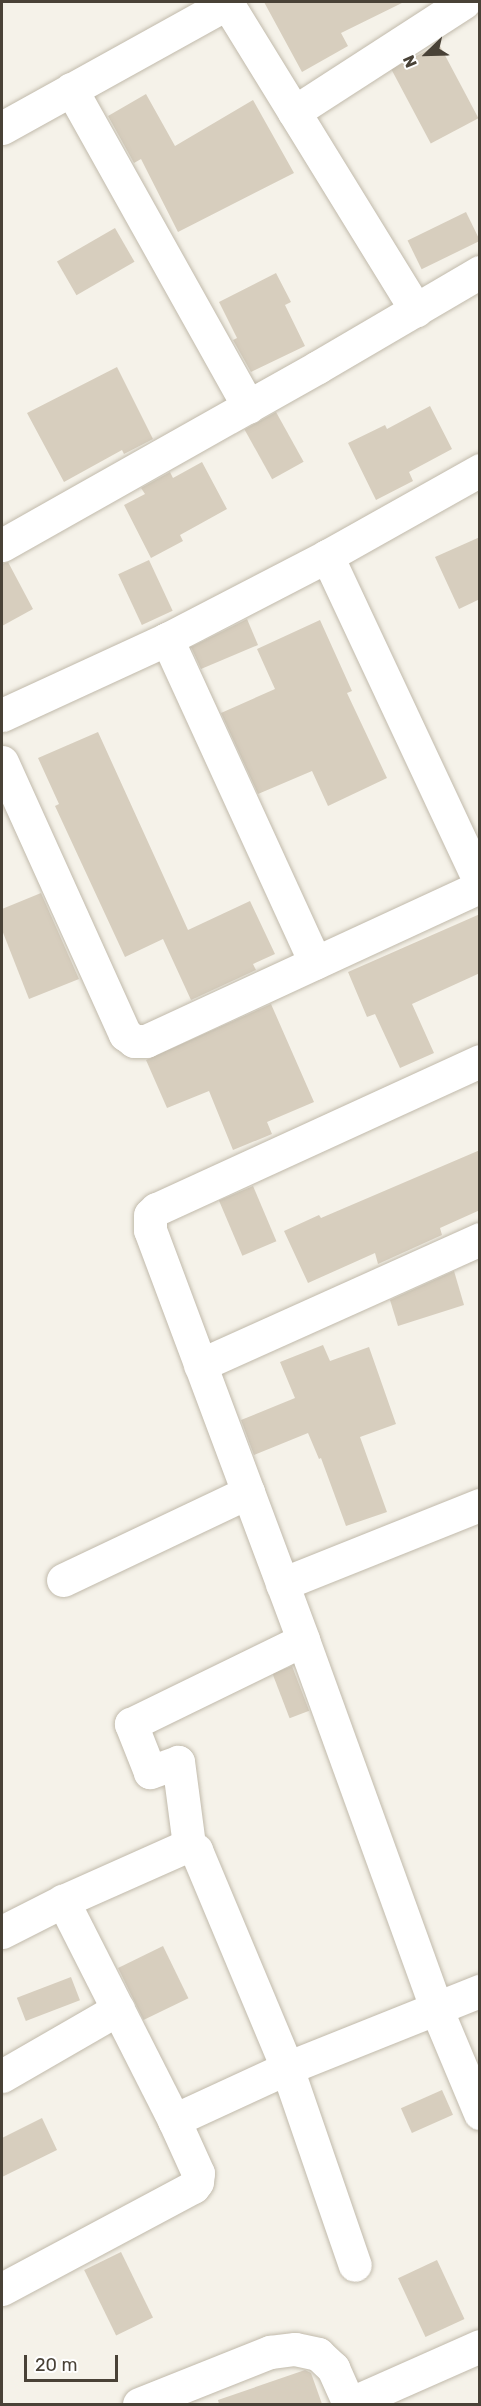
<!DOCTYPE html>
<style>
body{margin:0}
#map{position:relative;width:481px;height:2406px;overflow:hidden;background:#f5f2e9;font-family:Rubik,sans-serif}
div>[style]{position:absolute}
.building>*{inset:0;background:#d7cebe;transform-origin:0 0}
.roads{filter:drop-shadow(0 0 2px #c1baab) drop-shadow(0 0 2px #c1baab)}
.minor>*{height:33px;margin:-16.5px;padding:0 16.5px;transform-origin:16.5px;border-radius:16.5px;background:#fff}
span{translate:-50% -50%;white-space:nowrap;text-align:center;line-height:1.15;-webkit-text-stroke:4.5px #fff;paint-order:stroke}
.frame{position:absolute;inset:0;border:3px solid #494237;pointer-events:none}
.north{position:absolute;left:397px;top:24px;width:60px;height:60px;-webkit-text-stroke:4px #fff;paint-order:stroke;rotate:247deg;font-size:16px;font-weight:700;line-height:24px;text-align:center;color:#494237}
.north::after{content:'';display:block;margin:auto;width:21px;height:27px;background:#494237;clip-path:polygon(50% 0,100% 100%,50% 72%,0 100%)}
.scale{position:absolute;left:24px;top:2355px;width:94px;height:27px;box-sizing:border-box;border:3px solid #494237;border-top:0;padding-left:8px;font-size:18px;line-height:21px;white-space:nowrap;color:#494237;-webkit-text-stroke:4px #fff;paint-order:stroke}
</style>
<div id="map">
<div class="building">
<i style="clip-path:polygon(264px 2px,404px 2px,341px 33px,348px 46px,302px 72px)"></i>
<i style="left:439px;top:44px;width:84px;height:54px;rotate:62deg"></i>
<i style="clip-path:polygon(146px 94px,175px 146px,253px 100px,294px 173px,178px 232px,141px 159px,134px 163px,108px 116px)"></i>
<i style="left:466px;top:212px;width:32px;height:65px;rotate:64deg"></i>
<i style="left:115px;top:228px;width:39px;height:67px;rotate:60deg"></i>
<i style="clip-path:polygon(276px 273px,291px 302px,285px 305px,305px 346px,251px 372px,233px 340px,237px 338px,219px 302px)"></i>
<i style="clip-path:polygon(117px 367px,153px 439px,124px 454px,122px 450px,64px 482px,27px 413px)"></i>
<i style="clip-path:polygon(430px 406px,452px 449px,409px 472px,413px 481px,376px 500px,348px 443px,385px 425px,387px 429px)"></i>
<i style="left:276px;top:412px;width:57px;height:36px;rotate:61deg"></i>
<i style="clip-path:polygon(202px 462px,227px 509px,180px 535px,183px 541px,151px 558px,124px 505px,145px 494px,141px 488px,170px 472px,173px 478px)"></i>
<i style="clip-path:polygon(480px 537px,480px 599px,459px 609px,435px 557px)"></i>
<i style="left:149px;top:560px;width:56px;height:34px;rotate:65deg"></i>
<i style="clip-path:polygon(8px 562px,33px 609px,2px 626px,2px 564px)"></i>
<i style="clip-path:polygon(247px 619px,258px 645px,201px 669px,191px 647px)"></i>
<i style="clip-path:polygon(320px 620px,352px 691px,347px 693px,387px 778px,328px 806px,312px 771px,258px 794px,221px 713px,275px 689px,257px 649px)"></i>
<i style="clip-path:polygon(98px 732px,188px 930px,250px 901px,275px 954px,253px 964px,256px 970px,191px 1000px,163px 939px,125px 957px,55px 806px,59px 804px,38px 758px)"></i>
<i style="clip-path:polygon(41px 893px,79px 979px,29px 999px,2px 930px,2px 909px)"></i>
<i style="clip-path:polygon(480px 914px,480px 973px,412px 1004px,434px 1053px,400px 1068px,375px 1014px,367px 1017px,348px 972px)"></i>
<i style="clip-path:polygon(271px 1004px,314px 1102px,267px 1122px,272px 1134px,233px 1150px,209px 1091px,167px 1108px,146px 1060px)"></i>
<i style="clip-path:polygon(480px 1150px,480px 1210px,440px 1228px,442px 1235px,378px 1264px,375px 1253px,308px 1283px,284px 1231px,319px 1215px,321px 1218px)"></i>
<i style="left:253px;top:1186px;width:60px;height:37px;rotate:67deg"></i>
<i style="clip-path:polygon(454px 1271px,464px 1305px,398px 1326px,390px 1300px)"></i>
<i style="clip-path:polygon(323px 1345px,330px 1361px,369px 1347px,396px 1424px,360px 1437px,387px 1512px,346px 1526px,321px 1458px,319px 1459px,308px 1433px,254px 1455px,241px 1420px,295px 1398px,280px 1362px)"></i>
<i style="left:292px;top:1666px;width:48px;height:21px;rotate:69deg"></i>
<i style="left:163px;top:1946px;width:58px;height:50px;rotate:64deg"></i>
<i style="left:71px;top:1977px;width:25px;height:58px;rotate:69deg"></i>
<i style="left:442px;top:2090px;width:27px;height:45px;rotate:66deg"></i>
<i style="clip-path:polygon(42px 2118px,57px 2150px,2px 2177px,2px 2138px)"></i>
<i style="left:121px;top:2252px;width:73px;height:41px;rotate:64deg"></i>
<i style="left:437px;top:2260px;width:65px;height:43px;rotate:65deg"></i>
<i style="clip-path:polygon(305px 2370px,311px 2373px,322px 2404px,219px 2404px,218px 2400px)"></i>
</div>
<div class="roads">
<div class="minor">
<i style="left:227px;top:3px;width:361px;rotate:58.4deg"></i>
<i style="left:71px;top:89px;width:364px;rotate:60.8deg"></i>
<i style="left:294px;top:112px;width:202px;rotate:-32.9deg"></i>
<i style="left:2px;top:128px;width:260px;rotate:-29deg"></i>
<i style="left:2px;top:545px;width:363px;rotate:-29.4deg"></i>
<i style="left:318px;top:367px;width:188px;rotate:-30.4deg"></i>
<i style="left:327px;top:556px;width:361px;rotate:64.9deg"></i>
<i style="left:167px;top:639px;width:356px;rotate:65.4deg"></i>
<i style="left:2px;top:715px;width:182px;rotate:-24.7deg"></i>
<i style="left:167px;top:639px;width:180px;rotate:-27.4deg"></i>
<i style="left:327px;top:556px;width:176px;rotate:-29.3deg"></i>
<i style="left:2px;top:762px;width:299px;rotate:65.7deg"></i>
<i style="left:125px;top:1034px;width:11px;rotate:38deg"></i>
<i style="left:134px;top:1041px;width:12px"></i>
<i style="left:146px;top:1041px;width:368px;rotate:-24.8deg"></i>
<i style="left:480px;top:1061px;width:356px;rotate:155.4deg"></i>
<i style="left:156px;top:1209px;width:8px;rotate:135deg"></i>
<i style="left:150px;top:1215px;width:15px;rotate:90deg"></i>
<i style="left:150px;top:1230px;width:438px;rotate:69.5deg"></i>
<i style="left:303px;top:1640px;width:391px;rotate:70.1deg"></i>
<i style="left:436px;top:2008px;width:114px;rotate:67.3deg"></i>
<i style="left:200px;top:1365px;width:307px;rotate:-24.2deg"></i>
<i style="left:63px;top:1580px;width:205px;rotate:-25.4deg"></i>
<i style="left:282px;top:1584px;width:213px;rotate:-21.8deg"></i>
<i style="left:189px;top:1845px;width:84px;rotate:-97.5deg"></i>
<i style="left:178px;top:1762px;width:30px;rotate:160deg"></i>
<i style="left:150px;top:1772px;width:52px;rotate:-111.6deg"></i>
<i style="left:131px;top:1724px;width:191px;rotate:-26deg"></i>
<i style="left:2px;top:1932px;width:68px;rotate:-26.9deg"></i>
<i style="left:63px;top:1901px;width:138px;rotate:-24deg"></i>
<i style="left:189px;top:1845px;width:9px;rotate:36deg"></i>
<i style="left:196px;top:1850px;width:236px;rotate:67.3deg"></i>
<i style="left:287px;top:2068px;width:208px;rotate:71deg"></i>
<i style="left:2px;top:2076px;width:134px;rotate:-30deg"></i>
<i style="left:174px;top:2120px;width:124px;rotate:-24.7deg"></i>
<i style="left:287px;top:2068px;width:208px;rotate:-21.8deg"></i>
<i style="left:2px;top:2289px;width:217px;rotate:-28.1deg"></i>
<i style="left:193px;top:2187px;width:6px;rotate:-51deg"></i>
<i style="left:197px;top:2182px;width:9px;rotate:-84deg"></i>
<i style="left:198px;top:2173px;width:58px;rotate:-114.4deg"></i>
<i style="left:174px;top:2120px;width:246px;rotate:-116.9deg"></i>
<i style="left:139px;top:2404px;width:141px;rotate:-21.7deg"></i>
<i style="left:270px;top:2352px;width:25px;rotate:-7deg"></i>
<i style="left:295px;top:2349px;width:24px;rotate:12deg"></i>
<i style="left:318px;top:2354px;width:21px;rotate:43deg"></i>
<i style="left:333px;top:2368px;width:39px;rotate:66deg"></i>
<i style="left:349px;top:2404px;width:143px;rotate:-23.9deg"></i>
</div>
</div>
<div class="frame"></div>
<div class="north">N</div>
<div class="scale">20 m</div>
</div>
